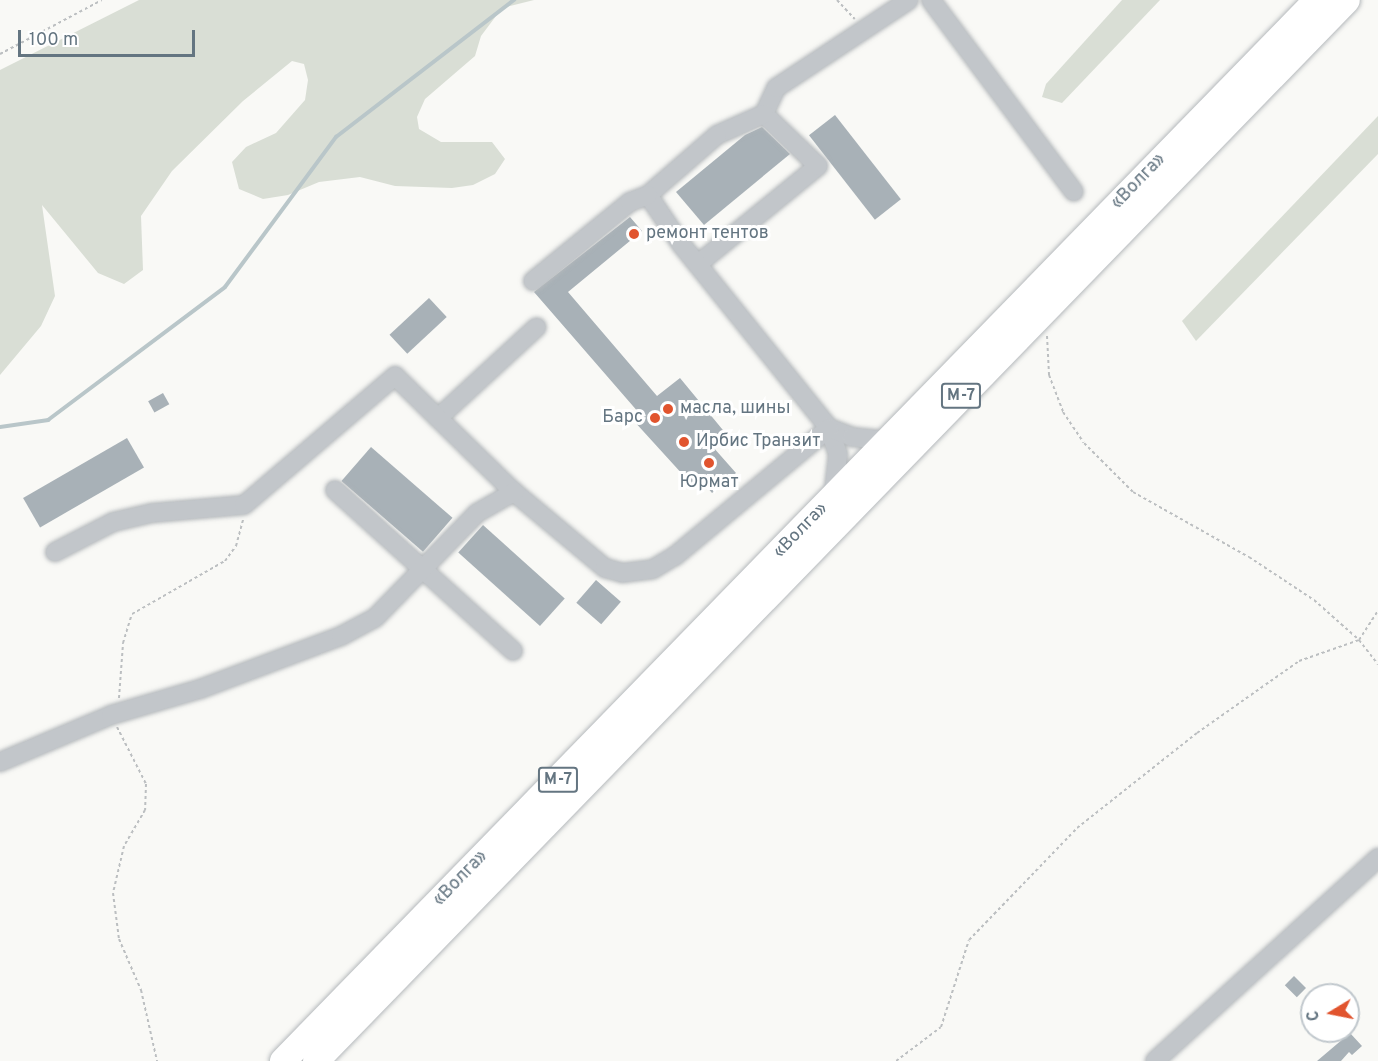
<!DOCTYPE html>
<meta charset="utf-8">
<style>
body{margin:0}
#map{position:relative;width:1378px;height:1061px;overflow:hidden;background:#f9f9f6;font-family:Overpass,sans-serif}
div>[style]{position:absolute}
.green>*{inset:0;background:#d9ded5}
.stream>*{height:4px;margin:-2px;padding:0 2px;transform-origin:2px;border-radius:2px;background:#b9c6c9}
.building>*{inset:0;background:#a8b1b7;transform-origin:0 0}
.path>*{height:2px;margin-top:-1px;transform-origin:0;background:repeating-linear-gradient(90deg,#bcbfc1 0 3px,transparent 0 6px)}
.roads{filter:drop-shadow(0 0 2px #b5b9bc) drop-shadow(0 0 2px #b5b9bc)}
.minor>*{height:18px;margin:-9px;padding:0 9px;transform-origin:9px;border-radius:9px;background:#c2c6ca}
.highway>*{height:26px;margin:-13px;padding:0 13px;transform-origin:13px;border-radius:13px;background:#fff}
.dots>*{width:16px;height:16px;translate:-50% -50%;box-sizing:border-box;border:3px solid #fff;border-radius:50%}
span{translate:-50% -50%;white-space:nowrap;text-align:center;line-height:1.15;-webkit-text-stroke:6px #fff;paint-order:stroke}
.shield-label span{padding:2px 4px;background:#fff;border:2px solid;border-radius:4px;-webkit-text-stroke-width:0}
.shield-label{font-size:16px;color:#647581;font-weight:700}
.street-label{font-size:18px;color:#647581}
.poi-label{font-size:18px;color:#647581}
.left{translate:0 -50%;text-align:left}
.right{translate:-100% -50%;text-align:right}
.north{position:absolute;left:1300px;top:983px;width:60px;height:60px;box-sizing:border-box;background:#fff;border:2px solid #c1c8cd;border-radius:50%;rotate:260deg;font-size:16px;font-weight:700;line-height:24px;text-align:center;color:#647581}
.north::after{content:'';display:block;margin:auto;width:21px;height:27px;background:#e1542e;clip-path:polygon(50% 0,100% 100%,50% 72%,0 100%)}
.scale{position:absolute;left:18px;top:30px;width:177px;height:27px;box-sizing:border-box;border:3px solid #647581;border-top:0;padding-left:8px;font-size:18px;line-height:21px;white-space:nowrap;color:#647581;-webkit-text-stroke:4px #fff;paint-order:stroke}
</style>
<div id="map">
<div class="green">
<i style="clip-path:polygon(139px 0,534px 0,502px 8px,481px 36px,475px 56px,425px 99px,417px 117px,419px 129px,441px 142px,492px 142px,505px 159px,495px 174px,473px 185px,452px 188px,395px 186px,360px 177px,319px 182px,288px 195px,263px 199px,239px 189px,232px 162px,246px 147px,276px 133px,305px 100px,308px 80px,304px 64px,292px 61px,243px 101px,172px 171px,141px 216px,143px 270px,124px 284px,98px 273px,42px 205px,55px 296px,41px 326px,0 375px,0 70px)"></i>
<i style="clip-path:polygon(1122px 0,1160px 0,1062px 103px,1042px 97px,1046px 84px)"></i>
<i style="clip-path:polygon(1378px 116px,1378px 154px,1196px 341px,1182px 321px)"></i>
</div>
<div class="stream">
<i style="left:0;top:427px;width:49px;rotate:-8.3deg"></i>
<i style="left:48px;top:420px;width:221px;rotate:-36.9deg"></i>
<i style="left:225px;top:287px;width:187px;rotate:-53.5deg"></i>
<i style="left:336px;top:137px;width:225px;rotate:-37.6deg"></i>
</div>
<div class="building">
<i style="left:835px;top:115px;width:107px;height:33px;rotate:52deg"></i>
<i style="clip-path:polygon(762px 127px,790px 154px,704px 225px,676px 192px,745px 135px)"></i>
<i style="clip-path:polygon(630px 217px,642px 231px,568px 292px,657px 396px,680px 378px,727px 435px,713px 447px,736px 473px,712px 493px,702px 481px,694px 487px,633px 420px,639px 413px,534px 292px)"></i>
<i style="left:429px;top:298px;width:26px;height:54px;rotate:47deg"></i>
<i style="left:163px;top:393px;width:13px;height:17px;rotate:61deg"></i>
<i style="left:127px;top:438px;width:34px;height:120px;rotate:60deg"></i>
<i style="left:371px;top:447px;width:108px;height:45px;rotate:41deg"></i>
<i style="left:483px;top:525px;width:110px;height:37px;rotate:42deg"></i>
<i style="left:596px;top:580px;width:33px;height:30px;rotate:41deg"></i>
<i style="left:1294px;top:976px;width:17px;height:13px;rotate:45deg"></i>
<i style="clip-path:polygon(1350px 1033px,1362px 1046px,1352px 1055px,1349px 1052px,1341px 1061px,1317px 1061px)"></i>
</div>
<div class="path">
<i style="left:837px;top:0;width:26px;rotate:47deg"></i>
<i style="left:0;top:54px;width:115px;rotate:-27.9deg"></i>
<i style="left:1047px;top:336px;width:39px;rotate:87deg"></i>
<i style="left:1049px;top:375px;width:40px;rotate:69deg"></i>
<i style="left:1063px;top:412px;width:37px;rotate:56deg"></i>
<i style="left:1084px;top:443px;width:69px;rotate:45deg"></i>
<i style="left:1133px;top:492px;width:133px;rotate:29.3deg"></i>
<i style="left:1249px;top:557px;width:78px;rotate:33.5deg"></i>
<i style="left:1314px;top:600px;width:60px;rotate:41.6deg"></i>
<i style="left:1359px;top:640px;width:31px;rotate:52deg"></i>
<i style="left:119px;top:698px;width:55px;rotate:-85.8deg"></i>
<i style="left:123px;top:643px;width:30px;rotate:-73deg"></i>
<i style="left:132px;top:614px;width:107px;rotate:-29.7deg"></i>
<i style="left:225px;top:561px;width:19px;rotate:-54deg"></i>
<i style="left:236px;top:546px;width:28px;rotate:-75deg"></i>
<i style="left:117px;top:727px;width:64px;rotate:63deg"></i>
<i style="left:146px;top:784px;width:26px;rotate:92deg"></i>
<i style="left:145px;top:810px;width:42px;rotate:120.3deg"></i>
<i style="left:124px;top:846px;width:48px;rotate:103.2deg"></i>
<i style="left:113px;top:893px;width:46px;rotate:82.6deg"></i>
<i style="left:119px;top:939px;width:56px;rotate:66.7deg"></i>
<i style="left:141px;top:990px;width:73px;rotate:77.3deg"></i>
<i style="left:896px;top:1061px;width:56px;rotate:-37.1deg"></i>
<i style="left:941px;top:1027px;width:91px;rotate:-72.2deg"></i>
<i style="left:969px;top:940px;width:156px;rotate:-46deg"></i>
<i style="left:1077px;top:828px;width:153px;rotate:-38.4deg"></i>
<i style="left:1197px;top:733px;width:125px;rotate:-35.2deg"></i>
<i style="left:1299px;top:661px;width:64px;rotate:-19.3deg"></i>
<i style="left:1359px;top:640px;width:35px;rotate:-57deg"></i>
</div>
<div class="roads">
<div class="minor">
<i style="left:931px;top:0;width:239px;rotate:53.3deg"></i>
<i style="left:764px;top:114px;width:29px;rotate:-65deg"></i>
<i style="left:776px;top:88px;width:159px;rotate:-33.5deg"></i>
<i style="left:698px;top:264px;width:155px;rotate:-39.2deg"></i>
<i style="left:818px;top:166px;width:75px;rotate:-136.1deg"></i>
<i style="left:764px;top:114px;width:51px;rotate:155.9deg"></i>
<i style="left:717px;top:135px;width:91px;rotate:139deg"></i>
<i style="left:648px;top:195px;width:59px;rotate:56deg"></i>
<i style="left:681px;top:244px;width:236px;rotate:51.2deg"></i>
<i style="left:829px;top:428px;width:28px;rotate:71deg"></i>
<i style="left:838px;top:454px;width:44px;rotate:96.5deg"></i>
<i style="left:533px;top:281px;width:125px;rotate:-39.2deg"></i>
<i style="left:630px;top:202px;width:19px;rotate:-21deg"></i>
<i style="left:438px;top:418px;width:134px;rotate:-42.6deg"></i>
<i style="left:829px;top:428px;width:25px;rotate:21deg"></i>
<i style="left:852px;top:437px;width:38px;rotate:6deg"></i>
<i style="left:335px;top:490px;width:240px;rotate:42.1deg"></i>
<i style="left:55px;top:552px;width:65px;rotate:-27.3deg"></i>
<i style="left:113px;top:522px;width:40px;rotate:-13deg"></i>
<i style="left:152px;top:513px;width:92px;rotate:-5deg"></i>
<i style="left:244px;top:505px;width:199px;rotate:-40.5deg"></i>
<i style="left:395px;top:376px;width:166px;rotate:44.3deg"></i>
<i style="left:514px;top:492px;width:119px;rotate:39.9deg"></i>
<i style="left:605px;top:568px;width:18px;rotate:16deg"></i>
<i style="left:622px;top:573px;width:31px;rotate:-7deg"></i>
<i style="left:653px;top:569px;width:26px;rotate:-31deg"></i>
<i style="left:675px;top:556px;width:200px;rotate:-39.7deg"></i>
<i style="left:0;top:762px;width:121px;rotate:-22.9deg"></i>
<i style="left:111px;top:715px;width:93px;rotate:-16.3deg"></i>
<i style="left:200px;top:689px;width:151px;rotate:-20.6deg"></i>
<i style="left:341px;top:636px;width:38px;rotate:-28deg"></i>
<i style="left:375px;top:618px;width:146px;rotate:-45.8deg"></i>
<i style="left:477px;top:513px;width:43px;rotate:-29.6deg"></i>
<i style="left:1155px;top:1061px;width:302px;rotate:-42.3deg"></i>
</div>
<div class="highway">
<i style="left:283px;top:1061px;width:1482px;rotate:-45.74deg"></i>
<i style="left:316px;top:1061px;width:1479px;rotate:-45.82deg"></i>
</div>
</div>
<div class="dots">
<i style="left:634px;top:234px;background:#e1542e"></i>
<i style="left:668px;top:409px;background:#e1542e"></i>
<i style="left:655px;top:418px;background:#e1542e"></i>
<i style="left:684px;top:442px;background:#e1542e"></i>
<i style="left:709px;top:463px;background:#e1542e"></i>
</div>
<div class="shield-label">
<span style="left:961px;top:396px">М-7</span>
<span style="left:558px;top:780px">М-7</span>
</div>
<div class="street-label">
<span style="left:1139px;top:182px;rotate:-46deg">«Волга»</span>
<span style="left:801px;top:531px;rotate:-46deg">«Волга»</span>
<span style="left:461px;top:879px;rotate:-46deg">«Волга»</span>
</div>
<div class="poi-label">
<span class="left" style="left:646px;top:234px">ремонт тентов</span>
<span class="left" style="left:680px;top:409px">масла, шины</span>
<span class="right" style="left:643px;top:418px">Барс</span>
<span class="left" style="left:696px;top:442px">Ирбис Транзит</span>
<span style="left:709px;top:483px">Юрмат</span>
</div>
<div class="north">С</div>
<div class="scale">100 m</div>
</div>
